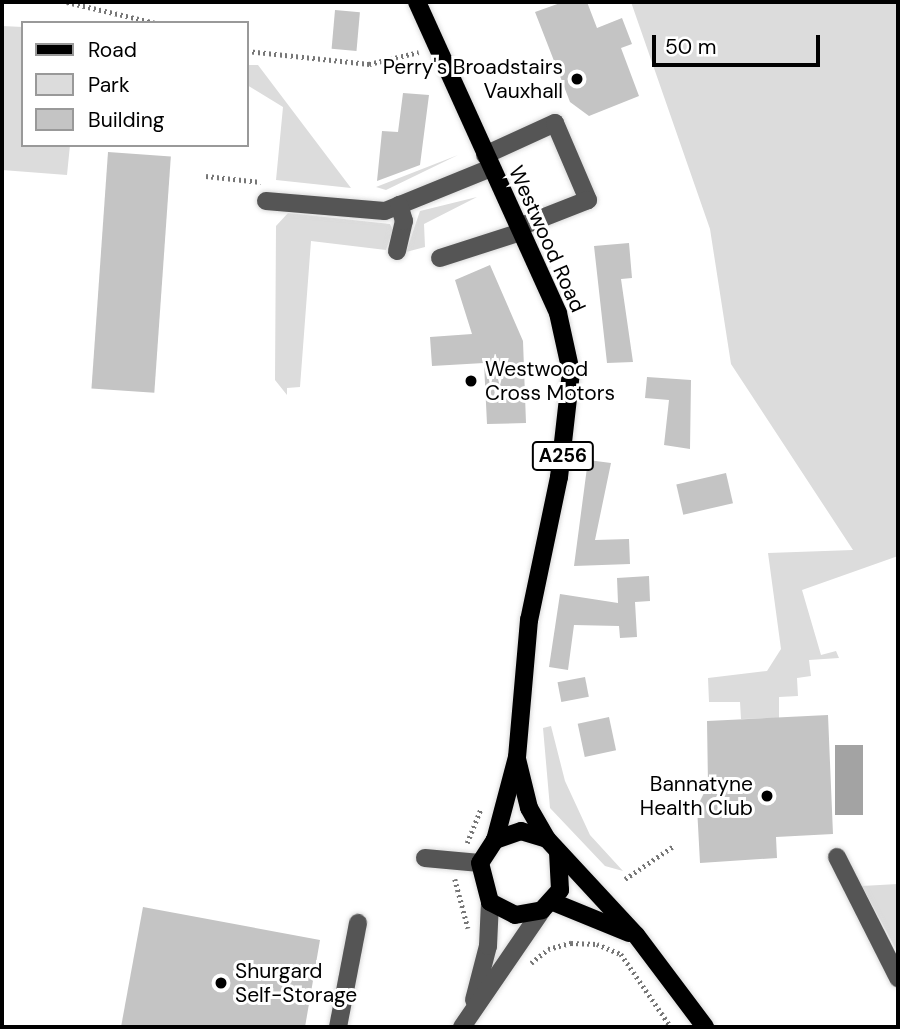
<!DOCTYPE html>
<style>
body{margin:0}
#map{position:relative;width:900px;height:1029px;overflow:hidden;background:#fff;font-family:"DM Sans",sans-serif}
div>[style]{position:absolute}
.green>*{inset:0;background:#dcdcdc}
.water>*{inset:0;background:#a3a3a3;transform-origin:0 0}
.building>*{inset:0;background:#c4c4c4;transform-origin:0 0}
.path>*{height:4.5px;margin-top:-2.25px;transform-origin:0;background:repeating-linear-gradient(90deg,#777 0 2px,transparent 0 5.5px)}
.roads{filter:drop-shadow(0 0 2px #dbdbdb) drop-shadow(0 0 2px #dbdbdb)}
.minor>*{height:18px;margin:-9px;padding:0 9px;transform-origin:9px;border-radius:9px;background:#555}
.major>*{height:18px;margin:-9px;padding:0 9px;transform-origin:9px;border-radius:9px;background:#000}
.dots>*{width:19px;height:19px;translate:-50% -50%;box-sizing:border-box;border:4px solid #fff;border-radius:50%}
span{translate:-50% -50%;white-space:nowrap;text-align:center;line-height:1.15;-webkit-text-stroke:6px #fff;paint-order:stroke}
.shield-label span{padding:2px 5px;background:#fff;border:2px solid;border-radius:5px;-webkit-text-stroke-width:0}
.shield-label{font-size:19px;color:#000;font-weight:700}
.poi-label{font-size:21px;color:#000}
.right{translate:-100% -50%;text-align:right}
.left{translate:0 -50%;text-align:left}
.street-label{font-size:21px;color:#000}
.frame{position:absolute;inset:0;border:4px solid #000;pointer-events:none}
.legend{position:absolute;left:21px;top:21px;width:228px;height:126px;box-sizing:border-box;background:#fff;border:2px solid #999;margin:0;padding:9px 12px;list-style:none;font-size:21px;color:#000}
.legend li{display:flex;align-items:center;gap:14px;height:35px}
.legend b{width:35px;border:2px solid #999}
.scale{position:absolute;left:652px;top:35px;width:168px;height:32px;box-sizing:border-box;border:4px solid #000;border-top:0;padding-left:9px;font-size:21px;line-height:24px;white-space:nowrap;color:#000;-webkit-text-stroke:5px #fff;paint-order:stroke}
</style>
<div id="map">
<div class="green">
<i style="clip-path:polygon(631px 2px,898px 2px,898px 556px,802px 590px,821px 655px,836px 651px,839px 658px,809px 660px,811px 676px,797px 678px,798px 696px,779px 697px,779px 718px,741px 719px,740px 702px,709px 702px,708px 678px,767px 671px,781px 649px,768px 553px,853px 550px,731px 364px,710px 229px)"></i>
<i style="clip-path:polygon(2px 26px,23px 27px,23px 145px,70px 145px,67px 175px,2px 170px)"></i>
<i style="clip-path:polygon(247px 65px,258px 65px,351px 188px,276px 180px,283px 107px,247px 85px)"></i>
<i style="clip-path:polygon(458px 155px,386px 190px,376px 187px)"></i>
<i style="clip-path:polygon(477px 197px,424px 224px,425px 247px,406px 252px,420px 211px)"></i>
<i style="clip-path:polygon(288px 213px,390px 224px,393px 230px,386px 250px,311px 241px,300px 387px,287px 388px,287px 395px,275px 380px,276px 226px)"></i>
<i style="clip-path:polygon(551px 726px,565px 781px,590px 835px,623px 871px,605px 866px,550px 808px,543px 728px)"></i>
<i style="clip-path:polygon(898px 884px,898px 953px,862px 886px)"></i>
</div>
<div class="water">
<i style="left:835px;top:745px;width:28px;height:70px"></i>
</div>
<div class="building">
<i style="clip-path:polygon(563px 2px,587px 2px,597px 28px,622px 18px,632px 44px,621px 48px,639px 96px,589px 116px,570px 102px,535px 12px)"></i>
<i style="left:335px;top:10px;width:25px;height:39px;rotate:5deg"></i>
<i style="clip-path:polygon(403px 93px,429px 95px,420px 165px,377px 181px,382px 131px,398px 132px)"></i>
<i style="left:108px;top:152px;width:63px;height:237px;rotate:4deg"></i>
<i style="clip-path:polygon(629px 243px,632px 278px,621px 279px,633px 362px,607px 363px,594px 246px)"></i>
<i style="clip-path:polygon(490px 265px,523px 341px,526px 423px,487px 424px,484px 363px,432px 366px,430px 337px,472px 334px,455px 280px)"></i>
<i style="clip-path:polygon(647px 377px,691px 380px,690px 449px,664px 445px,669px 400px,645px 398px)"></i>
<i style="clip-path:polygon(588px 460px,611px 463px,595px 540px,629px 539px,630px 564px,574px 566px)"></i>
<i style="left:726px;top:473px;width:31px;height:51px;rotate:77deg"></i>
<i style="clip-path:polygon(649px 576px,650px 601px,635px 602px,637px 637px,620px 638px,619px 626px,574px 625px,568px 670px,549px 667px,560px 594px,618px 603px,617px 578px)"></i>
<i style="left:585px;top:677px;width:20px;height:28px;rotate:79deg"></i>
<i style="clip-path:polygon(828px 715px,833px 834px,776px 837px,777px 858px,700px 863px,697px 807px,708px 785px,707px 721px)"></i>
<i style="left:609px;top:717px;width:34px;height:32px;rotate:78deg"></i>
<i style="clip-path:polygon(143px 907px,320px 940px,305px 1027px,121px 1027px)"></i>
</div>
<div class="path">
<i style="left:67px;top:2px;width:91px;rotate:13.3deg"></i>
<i style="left:247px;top:51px;width:123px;rotate:6.1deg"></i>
<i style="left:369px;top:64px;width:51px;rotate:-13.5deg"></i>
<i style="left:206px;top:176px;width:55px;rotate:6.2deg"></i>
<i style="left:467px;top:843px;width:37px;rotate:-68deg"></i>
<i style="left:455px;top:879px;width:51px;rotate:75.1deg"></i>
<i style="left:625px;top:879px;width:60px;rotate:-34.2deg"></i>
<i style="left:531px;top:963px;width:22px;rotate:-39deg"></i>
<i style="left:548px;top:949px;width:24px;rotate:-15deg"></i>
<i style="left:571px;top:943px;width:26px;rotate:2deg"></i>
<i style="left:597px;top:944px;width:26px;rotate:23deg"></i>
<i style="left:621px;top:954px;width:88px;rotate:55.6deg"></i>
</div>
<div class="roads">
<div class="minor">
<i style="left:485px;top:155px;width:77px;rotate:-24.6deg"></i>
<i style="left:555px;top:123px;width:84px;rotate:66.8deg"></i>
<i style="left:588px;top:200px;width:74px;rotate:158.6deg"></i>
<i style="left:266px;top:201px;width:119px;rotate:4.8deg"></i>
<i style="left:385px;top:211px;width:114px;rotate:-22.1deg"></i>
<i style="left:397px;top:251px;width:31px;rotate:-77deg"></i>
<i style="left:404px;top:221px;width:17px;rotate:-107deg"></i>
<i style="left:440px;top:258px;width:85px;rotate:-17.8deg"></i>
<i style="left:837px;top:857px;width:136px;rotate:63.2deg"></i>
<i style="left:425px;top:858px;width:55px;rotate:5.2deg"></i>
<i style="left:474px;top:1000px;width:56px;rotate:-75.5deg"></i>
<i style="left:488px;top:946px;width:44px;rotate:-87.4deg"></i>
<i style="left:338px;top:1027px;width:106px;rotate:-79.1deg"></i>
<i style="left:462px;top:1027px;width:142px;rotate:-55.6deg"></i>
</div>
<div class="major">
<i style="left:417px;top:2px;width:341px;rotate:65.6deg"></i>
<i style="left:558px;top:313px;width:60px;rotate:77.6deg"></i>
<i style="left:571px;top:372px;width:106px;rotate:96.5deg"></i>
<i style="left:559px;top:477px;width:146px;rotate:101.8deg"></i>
<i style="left:529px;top:620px;width:138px;rotate:95deg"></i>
<i style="left:517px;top:757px;width:86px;rotate:104.8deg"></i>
<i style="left:517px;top:759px;width:50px;rotate:76.2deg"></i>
<i style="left:529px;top:808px;width:36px;rotate:60deg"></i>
<i style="left:547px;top:839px;width:131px;rotate:47.2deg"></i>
<i style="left:636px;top:935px;width:115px;rotate:53.1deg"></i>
<i style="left:547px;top:839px;width:27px;rotate:-163deg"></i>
<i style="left:521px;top:831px;width:28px;rotate:161deg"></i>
<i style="left:495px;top:840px;width:27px;rotate:123deg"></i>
<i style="left:480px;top:863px;width:40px;rotate:75.6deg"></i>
<i style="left:490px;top:902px;width:28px;rotate:27deg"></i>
<i style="left:515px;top:915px;width:27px;rotate:-10deg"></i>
<i style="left:542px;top:910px;width:27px;rotate:-48deg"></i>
<i style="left:560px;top:890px;width:37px;rotate:-93deg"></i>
<i style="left:553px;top:902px;width:82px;rotate:22.2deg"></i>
</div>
</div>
<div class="dots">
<i style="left:577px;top:79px;background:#000"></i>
<i style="left:471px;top:381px;background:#000"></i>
<i style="left:767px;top:796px;background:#000"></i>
<i style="left:221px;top:983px;background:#000"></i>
</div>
<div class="shield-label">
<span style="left:563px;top:456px">A256</span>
</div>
<div class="poi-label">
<span class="right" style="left:563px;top:79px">Perry's Broadstairs<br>Vauxhall</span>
<span class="left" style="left:485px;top:381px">Westwood<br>Cross Motors</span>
<span class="right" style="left:753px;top:796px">Bannatyne<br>Health Club</span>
<span class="left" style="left:235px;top:983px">Shurgard<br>Self-Storage</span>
</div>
<div class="street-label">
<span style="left:547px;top:239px;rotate:66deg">Westwood Road</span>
</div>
<div class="frame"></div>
<ul class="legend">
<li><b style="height:9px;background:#000"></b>Road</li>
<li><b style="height:19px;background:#dcdcdc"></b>Park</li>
<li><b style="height:19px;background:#c4c4c4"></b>Building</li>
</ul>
<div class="scale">50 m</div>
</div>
